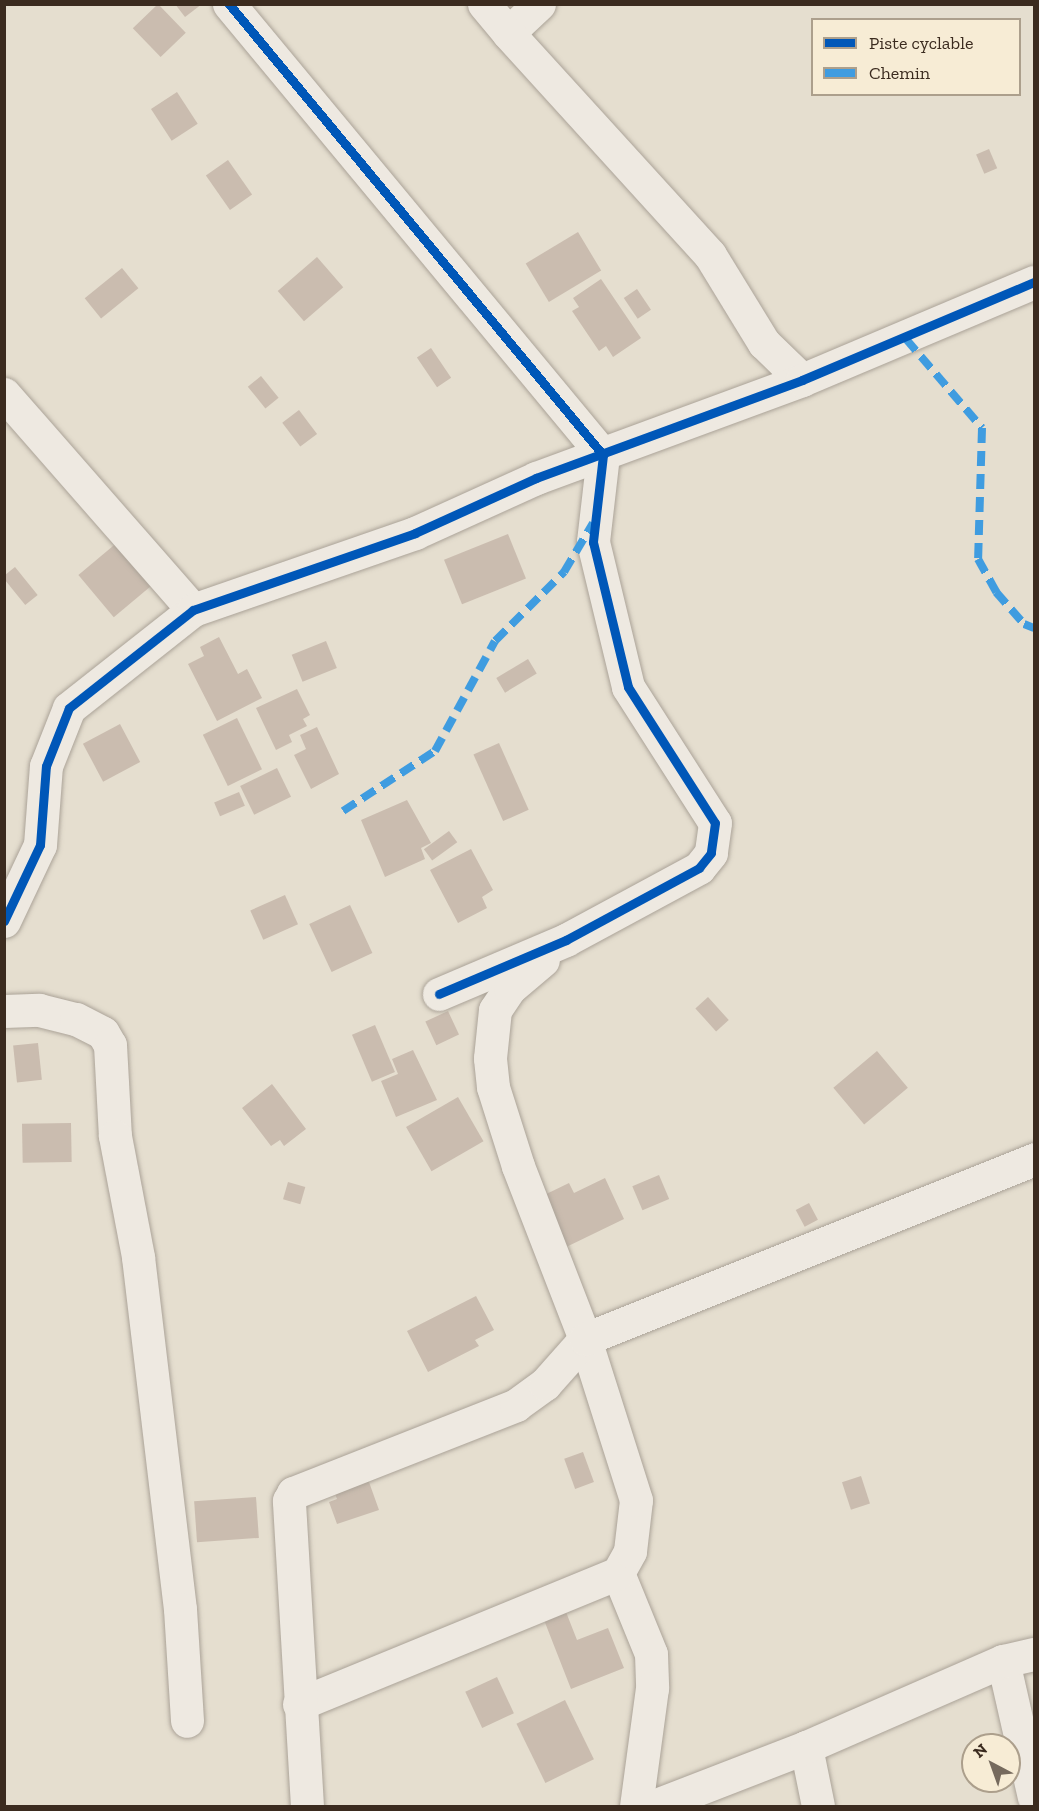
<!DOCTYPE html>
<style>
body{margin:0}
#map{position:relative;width:1039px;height:1811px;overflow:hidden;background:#e5decf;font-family:"Zilla Slab",serif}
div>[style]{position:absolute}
.building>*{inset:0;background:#cabcaf;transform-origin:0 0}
.roads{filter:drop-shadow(0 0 2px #aba398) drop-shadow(0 0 2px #aba398)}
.minor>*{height:33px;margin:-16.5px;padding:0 16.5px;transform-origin:16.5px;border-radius:16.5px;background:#eee9e1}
.quiet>*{height:8px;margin-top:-4px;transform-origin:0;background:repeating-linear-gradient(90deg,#3f9ce0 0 15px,transparent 0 23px)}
.cycleway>*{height:9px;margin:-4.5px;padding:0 4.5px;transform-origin:4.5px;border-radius:4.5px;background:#0057b8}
span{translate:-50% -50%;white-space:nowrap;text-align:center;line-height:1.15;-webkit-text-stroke:4.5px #f7ecd5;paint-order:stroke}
.frame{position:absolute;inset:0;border:6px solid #3b2b1f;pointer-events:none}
.legend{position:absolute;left:811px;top:18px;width:210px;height:78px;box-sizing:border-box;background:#f7ecd5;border:2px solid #ac9f8c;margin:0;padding:8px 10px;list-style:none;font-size:18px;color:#3b2b1f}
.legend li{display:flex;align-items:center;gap:12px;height:30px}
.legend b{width:30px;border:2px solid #ac9f8c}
.north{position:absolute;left:961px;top:1733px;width:60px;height:60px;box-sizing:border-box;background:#f7ecd5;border:2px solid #ac9f8c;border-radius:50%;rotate:319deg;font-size:16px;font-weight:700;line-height:24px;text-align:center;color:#3b2b1f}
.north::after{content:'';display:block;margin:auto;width:21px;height:27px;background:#766a5d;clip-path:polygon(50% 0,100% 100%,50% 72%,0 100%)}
</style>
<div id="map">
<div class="building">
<i style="left:158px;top:4px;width:40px;height:35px;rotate:46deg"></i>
<i style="clip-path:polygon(175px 4px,202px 4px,185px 17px)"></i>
<i style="left:177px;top:92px;width:38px;height:31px;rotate:57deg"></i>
<i style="left:989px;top:149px;width:21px;height:14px;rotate:67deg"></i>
<i style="left:228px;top:160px;width:42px;height:27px;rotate:55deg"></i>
<i style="left:578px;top:232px;width:45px;height:61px;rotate:59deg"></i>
<i style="left:317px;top:257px;width:40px;height:52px;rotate:49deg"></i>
<i style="left:122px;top:268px;width:26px;height:48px;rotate:51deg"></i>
<i style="clip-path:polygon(601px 279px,641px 338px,613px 357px,606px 346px,599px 351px,572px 311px,579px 307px,573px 298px)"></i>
<i style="left:637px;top:289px;width:25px;height:16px;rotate:56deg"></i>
<i style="left:431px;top:348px;width:36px;height:17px;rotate:56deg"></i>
<i style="left:261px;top:376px;width:28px;height:17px;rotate:51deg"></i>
<i style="left:299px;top:410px;width:30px;height:21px;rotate:53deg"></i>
<i style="left:508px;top:534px;width:48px;height:69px;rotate:68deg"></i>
<i style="left:119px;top:541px;width:55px;height:53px;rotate:50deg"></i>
<i style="left:15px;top:567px;width:36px;height:16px;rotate:51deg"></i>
<i style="clip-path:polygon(219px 637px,238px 674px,247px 669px,262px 698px,217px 721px,188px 664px,204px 656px,200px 647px)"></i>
<i style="left:326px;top:641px;width:29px;height:37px;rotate:68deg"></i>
<i style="left:528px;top:659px;width:17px;height:37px;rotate:59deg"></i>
<i style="clip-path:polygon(297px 689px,310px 715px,303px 719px,307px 726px,289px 735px,292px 742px,276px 750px,256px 708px)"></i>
<i style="left:237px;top:718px;width:57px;height:38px;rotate:64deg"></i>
<i style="left:120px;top:724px;width:43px;height:42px;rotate:62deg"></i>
<i style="clip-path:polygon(317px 727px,339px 774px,311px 789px,294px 755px,306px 749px,300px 735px)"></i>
<i style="left:499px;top:743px;width:73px;height:28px;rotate:66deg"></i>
<i style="left:277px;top:768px;width:32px;height:41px;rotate:64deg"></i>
<i style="left:239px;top:792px;width:15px;height:27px;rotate:67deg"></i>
<i style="clip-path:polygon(407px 800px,431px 843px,421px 848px,425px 859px,385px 877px,361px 820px)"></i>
<i style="left:449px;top:831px;width:14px;height:31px;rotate:54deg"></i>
<i style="clip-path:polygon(471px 849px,493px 890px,482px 897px,487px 908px,458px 923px,430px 870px)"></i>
<i style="left:285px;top:895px;width:32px;height:38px;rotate:66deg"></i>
<i style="left:350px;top:905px;width:53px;height:45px;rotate:65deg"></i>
<i style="left:708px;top:997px;width:31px;height:17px;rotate:48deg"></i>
<i style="left:448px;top:1011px;width:26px;height:25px;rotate:65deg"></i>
<i style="left:375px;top:1025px;width:51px;height:25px;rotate:67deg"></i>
<i style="left:38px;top:1043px;width:37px;height:25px;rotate:84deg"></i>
<i style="clip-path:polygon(413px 1050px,437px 1100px,396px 1117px,381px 1081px,398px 1074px,392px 1059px)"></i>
<i style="left:877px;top:1051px;width:48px;height:57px;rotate:50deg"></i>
<i style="clip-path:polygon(272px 1084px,306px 1129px,284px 1146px,280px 1140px,271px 1146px,242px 1108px)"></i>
<i style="left:458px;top:1097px;width:51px;height:60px;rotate:60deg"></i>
<i style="left:71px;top:1123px;width:39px;height:49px;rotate:89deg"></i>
<i style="left:659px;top:1175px;width:26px;height:29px;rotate:67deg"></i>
<i style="clip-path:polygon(605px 1178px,624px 1219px,560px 1250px,536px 1199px,569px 1183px,574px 1193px)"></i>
<i style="left:288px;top:1182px;width:18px;height:18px;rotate:16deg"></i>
<i style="left:809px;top:1203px;width:19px;height:15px;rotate:62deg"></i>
<i style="clip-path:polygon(476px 1296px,494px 1330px,475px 1340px,479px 1346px,428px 1372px,407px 1331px)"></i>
<i style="left:583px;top:1452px;width:32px;height:20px;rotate:70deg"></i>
<i style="clip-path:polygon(364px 1468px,379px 1510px,337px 1524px,329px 1502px,337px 1499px,330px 1480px)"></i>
<i style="left:861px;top:1476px;width:29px;height:20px;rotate:72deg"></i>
<i style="left:256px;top:1497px;width:41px;height:62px;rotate:86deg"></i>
<i style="clip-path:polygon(566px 1612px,577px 1640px,608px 1628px,624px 1668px,571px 1689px,544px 1620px)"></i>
<i style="left:497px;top:1677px;width:40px;height:35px;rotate:65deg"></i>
<i style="left:565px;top:1700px;width:66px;height:54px;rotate:64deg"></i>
</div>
<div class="roads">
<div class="minor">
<i style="left:229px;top:4px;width:586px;rotate:50.33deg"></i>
<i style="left:603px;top:455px;width:88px;rotate:96.6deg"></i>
<i style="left:593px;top:542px;width:149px;rotate:76.4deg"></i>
<i style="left:628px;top:687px;width:161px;rotate:57.4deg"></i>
<i style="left:715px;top:823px;width:30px;rotate:98deg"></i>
<i style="left:711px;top:853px;width:19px;rotate:129deg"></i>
<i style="left:699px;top:868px;width:151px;rotate:151.6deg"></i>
<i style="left:566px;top:940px;width:138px;rotate:157deg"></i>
<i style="left:484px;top:4px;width:38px;rotate:50deg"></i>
<i style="left:539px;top:4px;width:42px;rotate:136.9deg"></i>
<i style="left:508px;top:33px;width:300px;rotate:47.7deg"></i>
<i style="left:710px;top:255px;width:103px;rotate:58.5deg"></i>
<i style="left:764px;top:343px;width:53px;rotate:44.2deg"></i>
<i style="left:4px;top:394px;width:287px;rotate:48.8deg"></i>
<i style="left:4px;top:921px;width:84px;rotate:-64.7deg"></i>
<i style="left:40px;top:845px;width:79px;rotate:-85.7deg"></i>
<i style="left:46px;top:766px;width:62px;rotate:-68.4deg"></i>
<i style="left:69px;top:708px;width:158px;rotate:-38.3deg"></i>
<i style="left:193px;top:610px;width:235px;rotate:-19.1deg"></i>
<i style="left:415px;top:533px;width:133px;rotate:-24.4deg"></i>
<i style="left:536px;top:478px;width:283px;rotate:-20.2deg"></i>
<i style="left:802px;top:380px;width:252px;rotate:-22.9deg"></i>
<i style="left:4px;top:1011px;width:35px;rotate:-2deg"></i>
<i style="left:39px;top:1010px;width:38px;rotate:14deg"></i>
<i style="left:76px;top:1019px;width:30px;rotate:27deg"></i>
<i style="left:103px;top:1033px;width:14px;rotate:60deg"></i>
<i style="left:110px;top:1045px;width:91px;rotate:86.9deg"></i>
<i style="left:115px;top:1136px;width:123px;rotate:79.2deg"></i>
<i style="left:138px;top:1257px;width:354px;rotate:83.2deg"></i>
<i style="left:180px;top:1609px;width:112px;rotate:86.4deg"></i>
<i style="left:618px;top:1573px;width:87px;rotate:67.8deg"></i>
<i style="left:651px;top:1654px;width:34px;rotate:88deg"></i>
<i style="left:652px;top:1688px;width:119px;rotate:97.7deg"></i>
<i style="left:1003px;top:1661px;width:139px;rotate:77.2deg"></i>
<i style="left:299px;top:1704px;width:345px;rotate:-22.3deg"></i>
<i style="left:618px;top:1573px;width:25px;rotate:-61deg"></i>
<i style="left:630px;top:1551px;width:51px;rotate:-83.3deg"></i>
<i style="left:636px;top:1500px;width:169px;rotate:-107.6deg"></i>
<i style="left:585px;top:1339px;width:186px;rotate:-111.2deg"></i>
<i style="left:518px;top:1166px;width:83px;rotate:-107.6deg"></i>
<i style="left:493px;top:1087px;width:29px;rotate:-96deg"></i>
<i style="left:490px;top:1058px;width:48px;rotate:-84.1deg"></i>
<i style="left:495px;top:1010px;width:27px;rotate:-56deg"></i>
<i style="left:510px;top:988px;width:43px;rotate:-40.3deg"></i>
<i style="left:806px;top:1747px;width:60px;rotate:78.5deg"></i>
<i style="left:307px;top:1806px;width:306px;rotate:-93.4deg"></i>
<i style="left:289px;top:1501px;width:9px;rotate:-63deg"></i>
<i style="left:293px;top:1493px;width:240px;rotate:-21.5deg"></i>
<i style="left:516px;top:1405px;width:36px;rotate:-36deg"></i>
<i style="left:545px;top:1384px;width:60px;rotate:-48.4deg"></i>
<i style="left:585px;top:1339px;width:484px;rotate:-21.8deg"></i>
<i style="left:654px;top:1806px;width:163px;rotate:-21.2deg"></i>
<i style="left:806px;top:1747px;width:215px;rotate:-23.6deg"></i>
<i style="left:1003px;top:1661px;width:32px;rotate:-13deg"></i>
</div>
</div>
<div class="quiet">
<i style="left:906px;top:339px;width:117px;rotate:49.5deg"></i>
<i style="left:982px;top:428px;width:131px;rotate:91.7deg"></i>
<i style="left:978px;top:559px;width:38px;rotate:61deg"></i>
<i style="left:996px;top:592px;width:43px;rotate:48.8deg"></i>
<i style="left:1024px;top:624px;width:11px;rotate:22deg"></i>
<i style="left:343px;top:811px;width:110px;rotate:-33.1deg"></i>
<i style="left:435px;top:751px;width:125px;rotate:-61.4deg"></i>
<i style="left:495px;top:641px;width:98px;rotate:-45deg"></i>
<i style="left:564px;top:572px;width:57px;rotate:-59.4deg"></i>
</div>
<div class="cycleway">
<i style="left:229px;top:4px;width:586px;rotate:50.33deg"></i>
<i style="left:603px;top:455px;width:88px;rotate:96.6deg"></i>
<i style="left:593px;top:542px;width:149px;rotate:76.4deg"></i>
<i style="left:628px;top:687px;width:161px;rotate:57.4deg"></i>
<i style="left:715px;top:823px;width:30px;rotate:98deg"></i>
<i style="left:711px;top:853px;width:19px;rotate:129deg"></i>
<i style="left:699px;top:868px;width:151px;rotate:151.6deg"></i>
<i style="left:566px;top:940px;width:138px;rotate:157deg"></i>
<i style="left:4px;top:921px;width:84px;rotate:-64.7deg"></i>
<i style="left:40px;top:845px;width:79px;rotate:-85.7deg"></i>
<i style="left:46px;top:766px;width:62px;rotate:-68.4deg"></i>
<i style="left:69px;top:708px;width:158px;rotate:-38.3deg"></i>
<i style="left:193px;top:610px;width:235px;rotate:-19.1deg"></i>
<i style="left:415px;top:533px;width:133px;rotate:-24.4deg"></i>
<i style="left:536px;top:478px;width:283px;rotate:-20.2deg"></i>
<i style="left:802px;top:380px;width:252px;rotate:-22.9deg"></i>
</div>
<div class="frame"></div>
<ul class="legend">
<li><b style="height:8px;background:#0057b8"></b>Piste cyclable</li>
<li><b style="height:8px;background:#3f9ce0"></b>Chemin</li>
</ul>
<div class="north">N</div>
</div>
